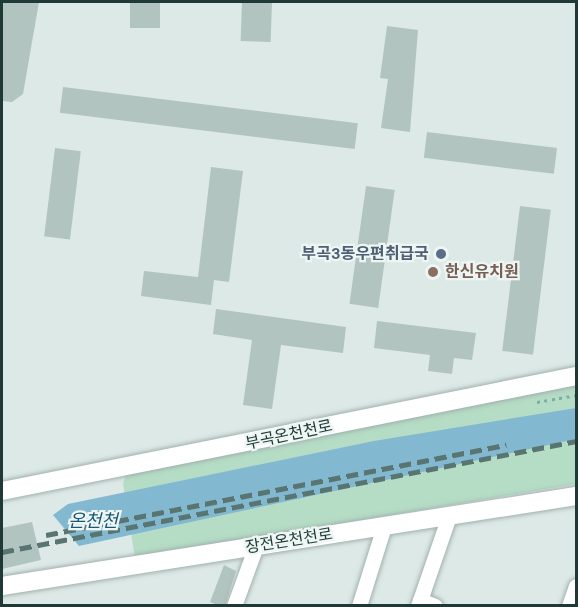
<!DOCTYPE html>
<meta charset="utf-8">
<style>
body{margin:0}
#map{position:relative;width:578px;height:607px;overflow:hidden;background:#dde9e6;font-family:"DM Sans","Noto Sans KR",sans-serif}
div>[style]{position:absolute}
.green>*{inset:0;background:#b5dcc5}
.water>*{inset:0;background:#83b8d1}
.building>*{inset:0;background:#b2c4bf;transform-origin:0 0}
.path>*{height:3px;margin-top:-1.5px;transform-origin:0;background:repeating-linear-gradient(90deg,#7daea6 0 3px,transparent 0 7.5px)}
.roads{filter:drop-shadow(0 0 2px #a0b1ae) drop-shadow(0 0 2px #a0b1ae)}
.minor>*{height:15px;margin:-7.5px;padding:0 7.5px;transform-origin:7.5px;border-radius:7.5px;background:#fff}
.secondary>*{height:18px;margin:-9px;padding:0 9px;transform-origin:9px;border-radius:9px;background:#fff}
.rail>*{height:4.5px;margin-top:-2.25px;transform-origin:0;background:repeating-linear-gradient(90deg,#597572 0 12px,transparent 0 18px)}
.dots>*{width:16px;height:16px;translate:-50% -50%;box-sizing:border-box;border:3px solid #edf6f3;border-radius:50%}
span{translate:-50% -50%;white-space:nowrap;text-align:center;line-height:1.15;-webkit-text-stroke:4.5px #edf6f3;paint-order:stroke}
.service-label{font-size:16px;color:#4e5e75;font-weight:700}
.right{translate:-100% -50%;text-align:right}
.education-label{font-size:16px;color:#785e54;font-weight:700}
.left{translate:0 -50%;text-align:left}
.street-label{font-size:16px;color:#1f3936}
.water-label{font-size:18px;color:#195775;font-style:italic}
.frame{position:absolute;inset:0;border:3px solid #1f3936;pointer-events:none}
</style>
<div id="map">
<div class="green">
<i style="clip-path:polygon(576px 385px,576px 484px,135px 558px,123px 484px,126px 473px)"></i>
</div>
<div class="water">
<i style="clip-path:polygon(576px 408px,576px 439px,79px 546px,53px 515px,68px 504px,374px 441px)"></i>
</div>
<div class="building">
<i style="clip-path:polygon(2px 2px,39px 2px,23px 94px,12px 102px,2px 101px)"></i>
<i style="left:130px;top:2px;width:30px;height:26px"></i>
<i style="left:242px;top:2px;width:30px;height:39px;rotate:2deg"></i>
<i style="clip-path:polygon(387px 26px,418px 30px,410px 132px,381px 128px,388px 79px,380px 78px)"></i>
<i style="left:63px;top:87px;width:297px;height:26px;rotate:7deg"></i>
<i style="left:427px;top:132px;width:131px;height:26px;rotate:7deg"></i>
<i style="left:55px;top:148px;width:26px;height:89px;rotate:7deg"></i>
<i style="clip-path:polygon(211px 167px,243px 171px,229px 282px,214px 280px,211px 305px,141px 296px,144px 271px,198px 277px)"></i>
<i style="left:366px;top:186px;width:29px;height:119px;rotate:8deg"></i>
<i style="left:520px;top:206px;width:31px;height:146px;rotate:7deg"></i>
<i style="clip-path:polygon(216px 309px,346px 327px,343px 353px,281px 345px,272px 409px,243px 405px,252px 340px,213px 334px)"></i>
<i style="clip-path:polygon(377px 321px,476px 333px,472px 360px,454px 358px,452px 374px,428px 371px,430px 355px,374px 348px)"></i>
<i style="clip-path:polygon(32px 522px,41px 560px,2px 569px,2px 528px)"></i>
<i style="clip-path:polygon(224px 565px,236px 571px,225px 606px,220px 606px,210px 602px)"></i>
</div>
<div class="path">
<i style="left:537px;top:402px;width:40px;rotate:-10deg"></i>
</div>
<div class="roads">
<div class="minor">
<i style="left:420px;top:600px;width:16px;rotate:22deg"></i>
<i style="left:234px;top:606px;width:64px;rotate:-69.9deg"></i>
<i style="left:359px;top:606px;width:84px;rotate:-72.6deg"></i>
<i style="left:418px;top:606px;width:95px;rotate:-71deg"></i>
<i style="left:569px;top:606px;width:21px;rotate:-71deg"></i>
</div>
<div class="secondary">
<i style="left:2px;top:491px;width:585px;rotate:-11.33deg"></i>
<i style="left:2px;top:586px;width:581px;rotate:-8.91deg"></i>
</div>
</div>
<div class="rail">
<i style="left:46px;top:535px;width:469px;rotate:-11.1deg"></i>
<i style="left:2px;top:552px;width:585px;rotate:-10.94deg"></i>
</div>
<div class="dots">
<i style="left:441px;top:254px;background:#5c6f8a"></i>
<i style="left:433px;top:272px;background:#8d6e63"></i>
</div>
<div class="service-label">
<span class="right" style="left:429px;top:254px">부곡3동우편취급국</span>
</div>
<div class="education-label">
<span class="left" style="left:445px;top:272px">한신유치원</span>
</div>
<div class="street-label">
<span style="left:289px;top:435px;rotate:-12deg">부곡온천천로</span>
<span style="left:289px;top:541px;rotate:-9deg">장전온천천로</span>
</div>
<div class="water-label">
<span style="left:93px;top:521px">온천천</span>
</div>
<div class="frame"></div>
</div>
